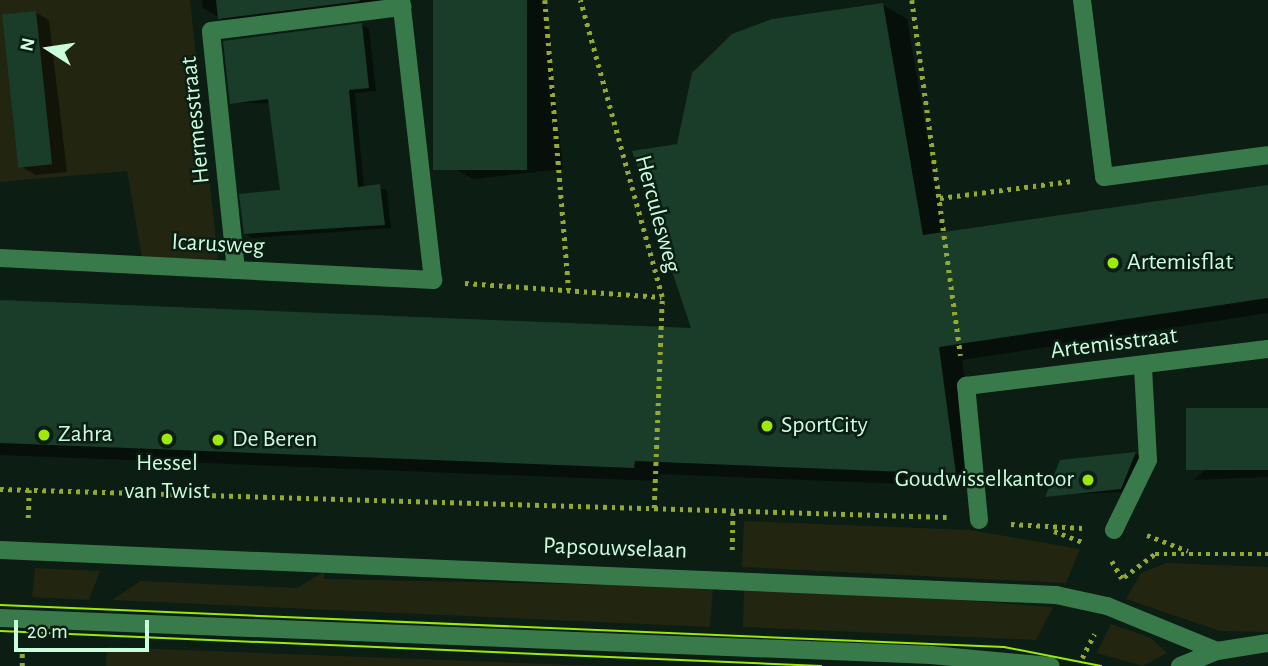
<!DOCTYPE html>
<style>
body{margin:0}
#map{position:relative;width:1268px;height:666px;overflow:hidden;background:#0c1d13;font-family:"Alegreya Sans",sans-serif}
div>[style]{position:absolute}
.green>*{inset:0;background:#222610}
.shadow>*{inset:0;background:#0007}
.building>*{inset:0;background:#193d29;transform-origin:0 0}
.path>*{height:4.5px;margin-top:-2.25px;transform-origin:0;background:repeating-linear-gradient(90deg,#93a932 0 3.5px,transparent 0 8.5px)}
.minor>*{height:18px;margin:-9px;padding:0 9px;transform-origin:9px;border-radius:9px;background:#397a4b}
.tram>*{height:2px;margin:-1px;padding:0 1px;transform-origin:1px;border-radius:1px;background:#9de90a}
.dots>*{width:19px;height:19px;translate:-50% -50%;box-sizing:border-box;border:4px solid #0c1d13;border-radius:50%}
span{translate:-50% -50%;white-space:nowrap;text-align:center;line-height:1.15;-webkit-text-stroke:5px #0c1d13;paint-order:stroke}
.street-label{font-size:24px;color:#cafddc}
.poi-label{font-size:24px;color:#cafddc}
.left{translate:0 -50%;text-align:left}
.right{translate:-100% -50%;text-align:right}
.north{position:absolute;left:14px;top:14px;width:70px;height:70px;-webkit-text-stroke:5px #0c1d13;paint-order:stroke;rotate:282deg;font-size:19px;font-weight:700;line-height:28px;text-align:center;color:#cafddc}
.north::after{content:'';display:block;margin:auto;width:24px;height:32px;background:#cafddc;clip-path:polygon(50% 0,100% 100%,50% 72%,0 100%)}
.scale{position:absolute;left:14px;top:620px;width:135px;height:32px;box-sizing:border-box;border:4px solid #cafddc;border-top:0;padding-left:9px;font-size:21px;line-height:24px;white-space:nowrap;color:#cafddc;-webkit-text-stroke:5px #0c1d13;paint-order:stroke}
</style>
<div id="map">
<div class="green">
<i style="clip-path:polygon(0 0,190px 0,218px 259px,142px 257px,127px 171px,0 182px)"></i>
<i style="clip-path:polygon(744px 521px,970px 530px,1080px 549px,1066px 583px,742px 567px)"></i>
<i style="clip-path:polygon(1167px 563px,1268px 567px,1268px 632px,1220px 631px,1126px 599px,1141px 573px)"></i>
<i style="clip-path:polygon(35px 568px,100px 571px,89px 600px,32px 597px)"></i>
<i style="clip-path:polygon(324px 572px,324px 579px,713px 587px,710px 627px,112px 600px,141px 581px,297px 588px)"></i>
<i style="clip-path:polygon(744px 588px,972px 601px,1053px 607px,1036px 640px,743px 627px)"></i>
<i style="clip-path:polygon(1111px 624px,1151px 638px,1167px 653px,1143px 666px,1097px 653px)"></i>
<i style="clip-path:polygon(107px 647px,601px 666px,106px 666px)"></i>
</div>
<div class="shadow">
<i style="clip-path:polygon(202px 0,394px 0,239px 29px,203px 8px)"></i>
<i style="clip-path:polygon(435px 0,545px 0,563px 169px,473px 179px,453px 168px)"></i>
<i style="clip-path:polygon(883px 5px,907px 19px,944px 234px,1268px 187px,1268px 313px,962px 360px,980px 487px,659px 474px,658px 481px,0 455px,0 301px,694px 330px,678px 146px)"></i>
<i style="clip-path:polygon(35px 12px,49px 20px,67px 172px,36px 175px,22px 167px)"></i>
<i style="clip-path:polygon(362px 25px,369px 29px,376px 91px,355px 93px,364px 188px,387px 190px,391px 228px,252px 238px,245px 233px,282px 192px,270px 103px,232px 103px)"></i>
<i style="clip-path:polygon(1268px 410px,1268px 477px,1194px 480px)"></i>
<i style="clip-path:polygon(1136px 454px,1142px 457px,1128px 492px,1047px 495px,1062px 461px)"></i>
</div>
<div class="building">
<i style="clip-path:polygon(216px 0,359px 0,360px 1px,218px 19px)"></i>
<i style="left:433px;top:0;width:94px;height:170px"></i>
<i style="clip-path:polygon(883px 3px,923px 235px,1268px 185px,1268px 298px,939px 347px,956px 474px,635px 461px,634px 468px,0 443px,0 300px,691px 328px,632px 151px,677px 144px,692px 73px,732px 34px,772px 19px)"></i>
<i style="left:36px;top:11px;width:154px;height:34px;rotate:84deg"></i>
<i style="clip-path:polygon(362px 23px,369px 88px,349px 90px,358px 187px,380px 184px,385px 225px,244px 234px,239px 194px,280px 190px,268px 99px,230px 104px,223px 41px)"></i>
<i style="left:1268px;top:408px;width:62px;height:82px;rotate:90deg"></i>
<i style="clip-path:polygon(1136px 452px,1121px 489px,1045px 497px,1060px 460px)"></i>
</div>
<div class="path">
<i style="left:545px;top:0;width:291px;rotate:85.3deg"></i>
<i style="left:912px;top:0;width:359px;rotate:82.2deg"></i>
<i style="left:940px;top:198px;width:133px;rotate:-7.3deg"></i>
<i style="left:465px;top:283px;width:197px;rotate:4.1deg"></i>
<i style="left:662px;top:297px;width:308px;rotate:-105.4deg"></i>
<i style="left:0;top:489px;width:947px;rotate:1.69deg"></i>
<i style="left:654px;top:508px;width:211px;rotate:-87.8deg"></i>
<i style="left:28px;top:518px;width:28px;rotate:-88deg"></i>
<i style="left:1011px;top:524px;width:72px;rotate:3.2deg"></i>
<i style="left:1054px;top:531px;width:33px;rotate:21deg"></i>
<i style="left:1147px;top:535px;width:44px;rotate:21.3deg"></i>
<i style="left:732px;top:550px;width:39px;rotate:-89deg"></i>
<i style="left:1112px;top:561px;width:20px;rotate:60deg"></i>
<i style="left:1124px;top:577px;width:39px;rotate:-37deg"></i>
<i style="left:1155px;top:554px;width:113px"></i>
<i style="left:1082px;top:658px;width:27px;rotate:-63deg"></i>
<i style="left:22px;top:666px;width:17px;rotate:-90deg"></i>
</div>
<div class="minor">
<i style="left:1082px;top:0;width:178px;rotate:82.9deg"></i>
<i style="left:1104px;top:177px;width:165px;rotate:-7.6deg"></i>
<i style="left:0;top:258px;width:434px;rotate:2.9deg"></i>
<i style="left:433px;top:280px;width:282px;rotate:-96.5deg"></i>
<i style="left:236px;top:270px;width:240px;rotate:-96deg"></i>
<i style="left:211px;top:31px;width:193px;rotate:-7.2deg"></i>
<i style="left:979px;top:520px;width:135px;rotate:-95.5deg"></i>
<i style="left:966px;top:386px;width:304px;rotate:-7deg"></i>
<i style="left:1114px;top:530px;width:78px;rotate:-64.1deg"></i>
<i style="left:1148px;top:460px;width:92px;rotate:-93.1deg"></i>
<i style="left:0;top:550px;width:1057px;rotate:2.44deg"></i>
<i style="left:1056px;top:595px;width:52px;rotate:12.2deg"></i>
<i style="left:1107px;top:606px;width:119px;rotate:22.2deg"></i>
<i style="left:0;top:618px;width:932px;rotate:2.28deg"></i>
<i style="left:931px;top:655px;width:120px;rotate:5.3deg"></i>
<i style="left:1180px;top:666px;width:40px;rotate:-22deg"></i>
<i style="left:1217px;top:651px;width:52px;rotate:-8.9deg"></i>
</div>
<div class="tram">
<i style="left:0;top:605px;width:1005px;rotate:2.4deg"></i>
<i style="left:1004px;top:647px;width:99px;rotate:11.1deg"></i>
<i style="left:0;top:631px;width:822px;rotate:2.44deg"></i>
</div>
<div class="dots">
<i style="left:1113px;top:263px;background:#9de90a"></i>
<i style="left:767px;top:426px;background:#9de90a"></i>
<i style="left:44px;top:435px;background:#9de90a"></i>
<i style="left:167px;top:439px;background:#9de90a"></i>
<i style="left:218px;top:440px;background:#9de90a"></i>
<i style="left:1088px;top:480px;background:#9de90a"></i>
</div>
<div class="street-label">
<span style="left:196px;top:120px;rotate:-96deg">Hermesstraat</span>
<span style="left:657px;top:214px;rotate:75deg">Herculesweg</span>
<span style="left:218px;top:245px;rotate:3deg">Icarusweg</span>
<span style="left:1114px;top:344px;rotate:-7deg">Artemisstraat</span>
<span style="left:615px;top:549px;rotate:2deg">Papsouwselaan</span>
</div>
<div class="poi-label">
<span class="left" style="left:1127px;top:263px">Artemisflat</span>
<span class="left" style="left:781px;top:426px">SportCity</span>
<span class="left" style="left:58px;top:435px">Zahra</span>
<span class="left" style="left:232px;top:440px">De Beren</span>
<span style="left:167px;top:478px">Hessel<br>van Twist</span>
<span class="right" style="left:1074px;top:480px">Goudwisselkantoor</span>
</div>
<div class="north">N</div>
<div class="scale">20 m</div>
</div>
